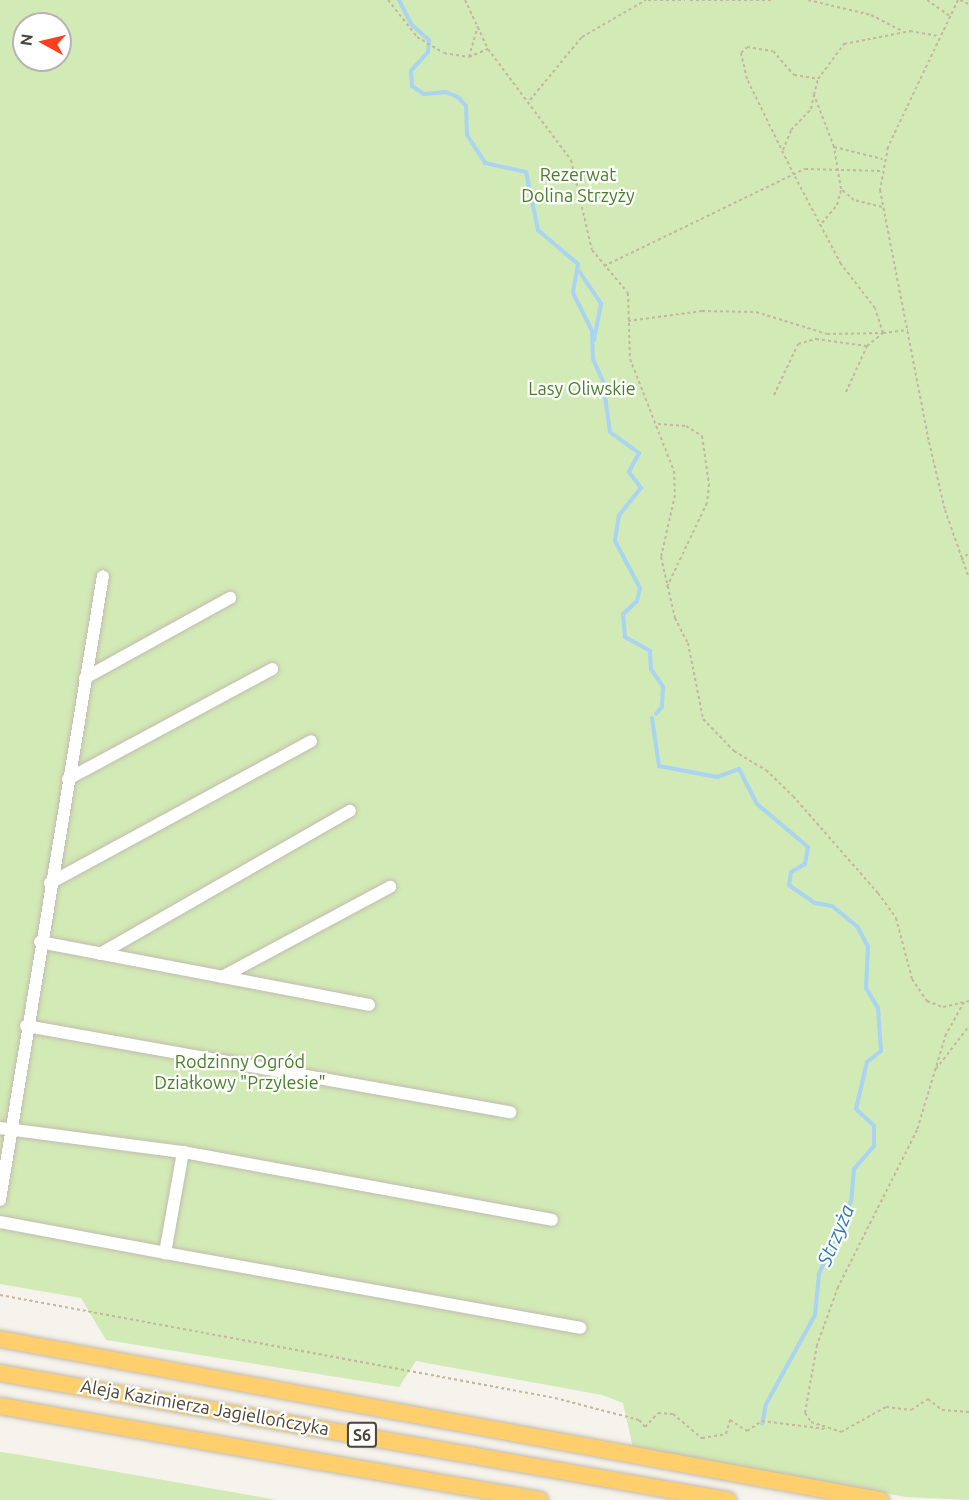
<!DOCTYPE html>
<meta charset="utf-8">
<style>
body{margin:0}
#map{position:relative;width:969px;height:1500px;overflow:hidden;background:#f6f3ec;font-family:Ubuntu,sans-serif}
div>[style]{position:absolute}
.green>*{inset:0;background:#d2eab5}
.stream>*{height:4px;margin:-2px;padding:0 2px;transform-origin:2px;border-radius:2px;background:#a9d4f2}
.path>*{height:2px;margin-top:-1px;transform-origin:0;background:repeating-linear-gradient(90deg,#c4b79f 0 3px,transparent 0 6px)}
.roads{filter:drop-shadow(0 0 2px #c2bbae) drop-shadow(0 0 2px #c2bbae)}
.minor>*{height:12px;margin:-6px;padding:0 6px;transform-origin:6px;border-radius:6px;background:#fff}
.highway>*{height:16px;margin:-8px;padding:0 8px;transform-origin:8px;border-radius:8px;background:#ffcf6e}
span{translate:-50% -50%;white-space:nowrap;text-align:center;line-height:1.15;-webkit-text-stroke:4.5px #fff;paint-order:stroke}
.shield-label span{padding:2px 4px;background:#fff;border:2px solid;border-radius:4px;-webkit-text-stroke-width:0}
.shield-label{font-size:16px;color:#4b4439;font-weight:700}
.park-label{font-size:18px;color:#4a7f2a}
.street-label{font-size:18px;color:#4b4439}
.water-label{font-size:20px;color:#2e7ab2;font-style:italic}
.north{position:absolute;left:12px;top:12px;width:60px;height:60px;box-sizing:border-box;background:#fff;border:2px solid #b7b4b0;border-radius:50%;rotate:278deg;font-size:16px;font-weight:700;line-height:24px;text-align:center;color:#4b4439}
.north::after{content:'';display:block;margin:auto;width:21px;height:27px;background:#fc3f1d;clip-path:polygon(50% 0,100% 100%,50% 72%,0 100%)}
</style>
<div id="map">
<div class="green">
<i style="clip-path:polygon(evenodd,0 0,969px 0,969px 1500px,906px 1497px,633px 1448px,623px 1403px,602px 1395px,416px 1361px,399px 1387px,106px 1340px,81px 1298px,0 1284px,0 0,24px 24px,60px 24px,60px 60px,24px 60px,24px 24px)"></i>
<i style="clip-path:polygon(0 1452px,15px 1454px,278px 1500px,0 1500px)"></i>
</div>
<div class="stream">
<i style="left:399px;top:0;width:27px;rotate:63deg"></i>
<i style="left:411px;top:24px;width:24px;rotate:42deg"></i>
<i style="left:429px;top:40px;width:12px;rotate:95deg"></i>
<i style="left:428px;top:52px;width:25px;rotate:132deg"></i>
<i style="left:411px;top:71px;width:15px;rotate:86deg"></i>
<i style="left:412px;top:86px;width:14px;rotate:34deg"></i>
<i style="left:424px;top:94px;width:22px;rotate:-5deg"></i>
<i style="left:446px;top:92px;width:13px;rotate:23deg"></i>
<i style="left:458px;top:97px;width:12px;rotate:48deg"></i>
<i style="left:466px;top:106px;width:29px;rotate:88deg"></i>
<i style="left:467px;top:135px;width:33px;rotate:57deg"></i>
<i style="left:485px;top:163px;width:42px;rotate:12.4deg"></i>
<i style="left:526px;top:172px;width:59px;rotate:78.3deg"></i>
<i style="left:538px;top:230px;width:52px;rotate:40.4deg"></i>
<i style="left:578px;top:264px;width:29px;rotate:100deg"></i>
<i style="left:573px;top:293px;width:42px;rotate:63.4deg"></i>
<i style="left:592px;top:331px;width:28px;rotate:88deg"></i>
<i style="left:593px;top:359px;width:24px;rotate:66deg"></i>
<i style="left:603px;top:381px;width:51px;rotate:82.2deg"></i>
<i style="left:610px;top:432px;width:36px;rotate:36deg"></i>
<i style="left:639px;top:453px;width:21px;rotate:118deg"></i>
<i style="left:629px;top:472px;width:20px;rotate:53deg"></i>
<i style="left:641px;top:488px;width:35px;rotate:129deg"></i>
<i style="left:619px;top:515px;width:26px;rotate:99deg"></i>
<i style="left:615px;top:541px;width:53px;rotate:62deg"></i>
<i style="left:640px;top:588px;width:13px;rotate:103deg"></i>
<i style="left:637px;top:601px;width:19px;rotate:137deg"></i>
<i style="left:623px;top:614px;width:23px;rotate:85deg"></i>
<i style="left:625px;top:637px;width:29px;rotate:29deg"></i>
<i style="left:650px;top:651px;width:18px;rotate:87deg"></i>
<i style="left:651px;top:669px;width:22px;rotate:56deg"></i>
<i style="left:663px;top:687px;width:20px;rotate:93deg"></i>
<i style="left:662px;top:707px;width:9px;rotate:131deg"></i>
<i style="left:579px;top:271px;width:40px;rotate:56deg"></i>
<i style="left:601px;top:304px;width:37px;rotate:101deg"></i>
<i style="left:652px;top:718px;width:49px;rotate:81.7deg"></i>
<i style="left:659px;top:766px;width:59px;rotate:10.7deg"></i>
<i style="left:717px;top:777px;width:23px;rotate:-20deg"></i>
<i style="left:739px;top:769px;width:39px;rotate:63deg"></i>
<i style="left:757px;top:804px;width:67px;rotate:40.1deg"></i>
<i style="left:808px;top:847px;width:17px;rotate:100deg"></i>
<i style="left:805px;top:864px;width:16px;rotate:150deg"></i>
<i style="left:791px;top:872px;width:13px;rotate:99deg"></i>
<i style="left:789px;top:885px;width:32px;rotate:35deg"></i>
<i style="left:815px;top:903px;width:17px;rotate:10deg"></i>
<i style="left:832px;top:906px;width:32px;rotate:39deg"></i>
<i style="left:857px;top:926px;width:24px;rotate:62deg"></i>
<i style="left:868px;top:947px;width:41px;rotate:92.8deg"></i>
<i style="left:866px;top:988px;width:23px;rotate:59deg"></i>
<i style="left:878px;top:1008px;width:43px;rotate:86deg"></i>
<i style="left:881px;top:1051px;width:18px;rotate:142deg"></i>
<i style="left:867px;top:1062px;width:48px;rotate:103.2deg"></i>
<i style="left:856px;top:1109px;width:25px;rotate:43deg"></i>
<i style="left:874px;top:1126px;width:20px;rotate:90deg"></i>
<i style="left:874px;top:1146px;width:30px;rotate:131deg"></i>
<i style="left:854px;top:1169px;width:32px;rotate:95deg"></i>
<i style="left:851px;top:1201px;width:80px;rotate:113.7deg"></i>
<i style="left:819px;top:1274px;width:41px;rotate:95.6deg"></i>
<i style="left:815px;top:1315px;width:102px;rotate:118.8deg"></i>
<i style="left:766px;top:1404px;width:20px;rotate:101deg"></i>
</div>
<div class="path">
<i style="left:388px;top:0;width:47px;rotate:51.9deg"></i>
<i style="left:417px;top:37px;width:31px;rotate:31deg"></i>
<i style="left:444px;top:53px;width:25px;rotate:9deg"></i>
<i style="left:469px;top:57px;width:21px;rotate:-23deg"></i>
<i style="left:465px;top:0;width:54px;rotate:64.9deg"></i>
<i style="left:488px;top:49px;width:139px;rotate:53.2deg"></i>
<i style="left:571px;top:160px;width:92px;rotate:76.9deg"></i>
<i style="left:592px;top:250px;width:56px;rotate:50.1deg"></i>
<i style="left:628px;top:293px;width:66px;rotate:88.3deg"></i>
<i style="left:630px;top:359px;width:120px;rotate:68.6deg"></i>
<i style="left:674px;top:471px;width:24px;rotate:88deg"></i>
<i style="left:675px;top:495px;width:64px;rotate:102.7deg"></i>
<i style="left:661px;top:557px;width:63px;rotate:77.1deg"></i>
<i style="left:675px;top:618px;width:28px;rotate:63deg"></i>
<i style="left:688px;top:643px;width:77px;rotate:78.8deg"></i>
<i style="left:703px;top:719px;width:45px;rotate:45.9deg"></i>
<i style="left:734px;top:751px;width:37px;rotate:31deg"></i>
<i style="left:766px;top:770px;width:37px;rotate:44deg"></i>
<i style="left:793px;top:796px;width:129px;rotate:48.8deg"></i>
<i style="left:878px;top:893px;width:31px;rotate:54deg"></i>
<i style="left:896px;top:918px;width:63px;rotate:75.3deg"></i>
<i style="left:912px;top:979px;width:27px;rotate:56deg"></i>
<i style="left:927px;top:1001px;width:17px;rotate:21deg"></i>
<i style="left:943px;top:1007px;width:27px;rotate:-13deg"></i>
<i style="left:648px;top:0;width:37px"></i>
<i style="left:690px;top:0;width:81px"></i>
<i style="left:808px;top:0;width:65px;rotate:13.4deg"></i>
<i style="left:871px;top:15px;width:35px;rotate:27deg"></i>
<i style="left:927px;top:0;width:28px;rotate:35deg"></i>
<i style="left:958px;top:0;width:163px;rotate:115.5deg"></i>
<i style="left:888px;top:147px;width:44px;rotate:100.5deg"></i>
<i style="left:880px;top:190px;width:257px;rotate:79deg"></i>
<i style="left:929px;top:442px;width:70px;rotate:76.8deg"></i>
<i style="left:945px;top:510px;width:72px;rotate:70.6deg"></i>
<i style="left:960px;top:0;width:10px;rotate:24deg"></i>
<i style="left:910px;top:31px;width:27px;rotate:10deg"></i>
<i style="left:469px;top:57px;width:32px;rotate:-74deg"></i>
<i style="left:530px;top:100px;width:82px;rotate:-50.5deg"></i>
<i style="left:582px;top:37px;width:74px;rotate:-30deg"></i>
<i style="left:834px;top:147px;width:50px;rotate:13.8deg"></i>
<i style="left:783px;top:150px;width:22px;rotate:-68deg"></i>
<i style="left:791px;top:130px;width:29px;rotate:-46deg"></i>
<i style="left:811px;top:109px;width:14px;rotate:-78deg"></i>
<i style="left:882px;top:207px;width:29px;rotate:-166deg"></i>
<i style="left:854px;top:200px;width:17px;rotate:-140deg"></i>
<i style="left:841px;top:189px;width:43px;rotate:-99.5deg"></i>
<i style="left:834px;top:147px;width:56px;rotate:-111deg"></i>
<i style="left:814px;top:95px;width:16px;rotate:-76deg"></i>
<i style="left:818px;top:79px;width:44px;rotate:-53.4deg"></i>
<i style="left:844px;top:44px;width:68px;rotate:-11deg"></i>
<i style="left:822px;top:223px;width:23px;rotate:-50deg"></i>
<i style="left:837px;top:205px;width:16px;rotate:-75deg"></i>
<i style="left:604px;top:266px;width:223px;rotate:-25.8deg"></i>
<i style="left:805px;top:169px;width:76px;rotate:1.5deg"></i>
<i style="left:628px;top:321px;width:75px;rotate:-7.7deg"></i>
<i style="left:702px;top:311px;width:54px;rotate:1.1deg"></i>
<i style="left:756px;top:312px;width:74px;rotate:17.2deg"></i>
<i style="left:827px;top:334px;width:56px;rotate:-1deg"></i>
<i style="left:883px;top:333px;width:26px;rotate:-108deg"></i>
<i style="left:875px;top:308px;width:56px;rotate:-127.7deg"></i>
<i style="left:841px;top:264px;width:101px;rotate:-117.8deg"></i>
<i style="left:794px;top:175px;width:107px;rotate:-116.1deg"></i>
<i style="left:747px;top:79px;width:27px;rotate:-103deg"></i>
<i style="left:741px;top:53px;width:8px;rotate:-45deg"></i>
<i style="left:747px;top:47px;width:26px;rotate:9deg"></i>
<i style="left:773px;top:51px;width:32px;rotate:49deg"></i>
<i style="left:794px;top:75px;width:24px;rotate:9deg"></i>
<i style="left:846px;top:392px;width:51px;rotate:-65.5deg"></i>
<i style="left:867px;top:346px;width:21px;rotate:-39deg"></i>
<i style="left:883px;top:333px;width:25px;rotate:-7deg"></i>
<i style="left:774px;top:395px;width:56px;rotate:-64.8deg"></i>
<i style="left:798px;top:344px;width:19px;rotate:-16deg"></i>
<i style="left:816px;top:339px;width:51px;rotate:7.8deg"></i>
<i style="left:658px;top:424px;width:28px;rotate:4deg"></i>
<i style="left:686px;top:426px;width:19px;rotate:32deg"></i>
<i style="left:702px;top:436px;width:49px;rotate:81.7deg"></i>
<i style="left:709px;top:484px;width:19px;rotate:96deg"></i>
<i style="left:707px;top:503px;width:93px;rotate:115.5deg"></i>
<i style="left:961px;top:560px;width:11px;rotate:-41deg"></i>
<i style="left:964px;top:1002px;width:37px;rotate:119deg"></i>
<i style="left:946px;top:1034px;width:100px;rotate:106.8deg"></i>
<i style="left:917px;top:1130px;width:176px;rotate:116.7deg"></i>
<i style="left:838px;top:1287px;width:62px;rotate:109.9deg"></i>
<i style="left:817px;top:1345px;width:69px;rotate:100deg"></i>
<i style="left:805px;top:1413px;width:11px;rotate:56deg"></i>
<i style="left:811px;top:1422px;width:32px;rotate:18deg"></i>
<i style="left:841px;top:1432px;width:51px;rotate:-29.1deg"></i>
<i style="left:886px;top:1407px;width:25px;rotate:7deg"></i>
<i style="left:911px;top:1410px;width:20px;rotate:-33deg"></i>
<i style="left:928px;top:1399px;width:18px;rotate:38deg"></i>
<i style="left:942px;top:1410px;width:27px;rotate:4deg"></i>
<i style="left:936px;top:1069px;width:54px;rotate:-52.5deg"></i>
<i style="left:0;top:1295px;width:564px;rotate:10.51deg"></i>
<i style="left:555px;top:1398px;width:87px;rotate:14.7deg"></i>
<i style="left:639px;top:1420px;width:9px;rotate:49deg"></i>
<i style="left:645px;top:1427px;width:19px;rotate:-47deg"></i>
<i style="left:658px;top:1413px;width:15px;rotate:4deg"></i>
<i style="left:673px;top:1414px;width:38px;rotate:40deg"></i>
<i style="left:702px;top:1438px;width:24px;rotate:-9deg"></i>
<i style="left:726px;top:1434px;width:15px;rotate:-74deg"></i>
<i style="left:730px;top:1420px;width:20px;rotate:33deg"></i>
<i style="left:747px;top:1431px;width:18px;rotate:-34deg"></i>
<i style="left:762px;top:1421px;width:64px;rotate:7.2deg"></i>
</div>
<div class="roads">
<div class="minor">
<i style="left:85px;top:678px;width:166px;rotate:-28.9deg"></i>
<i style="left:68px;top:779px;width:232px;rotate:-28.3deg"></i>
<i style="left:50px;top:883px;width:297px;rotate:-28.5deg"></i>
<i style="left:40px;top:942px;width:335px;rotate:10.8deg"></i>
<i style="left:100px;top:954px;width:288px;rotate:-29.8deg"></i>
<i style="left:222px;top:977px;width:191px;rotate:-28.2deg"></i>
<i style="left:26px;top:1026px;width:492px;rotate:10.1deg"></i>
<i style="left:0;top:1128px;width:185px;rotate:7.5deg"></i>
<i style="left:183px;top:1152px;width:103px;rotate:100.1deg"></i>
<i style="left:165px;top:1253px;width:422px;rotate:10.2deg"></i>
<i style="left:183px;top:1152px;width:375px;rotate:10.4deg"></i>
<i style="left:0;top:1200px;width:632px;rotate:-80.63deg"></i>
<i style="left:0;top:1222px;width:168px;rotate:10.6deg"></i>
</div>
<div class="highway">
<i style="left:0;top:1339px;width:895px;rotate:10.37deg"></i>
<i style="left:0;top:1373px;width:739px;rotate:9.9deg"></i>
<i style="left:0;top:1406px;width:548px;rotate:9.87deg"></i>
</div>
</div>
<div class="shield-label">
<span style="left:362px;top:1435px">S6</span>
</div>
<div class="park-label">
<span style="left:578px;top:185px">Rezerwat<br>Dolina Strzyży</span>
<span style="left:582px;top:388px">Lasy Oliwskie</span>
<span style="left:240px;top:1072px">Rodzinny Ogród<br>Działkowy "Przylesie"</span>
</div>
<div class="street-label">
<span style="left:205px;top:1407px;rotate:10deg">Aleja Kazimierza Jagiellończyka</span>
</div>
<div class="water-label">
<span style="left:835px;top:1235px;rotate:-67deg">Strzyża</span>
</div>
<div class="north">N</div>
</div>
